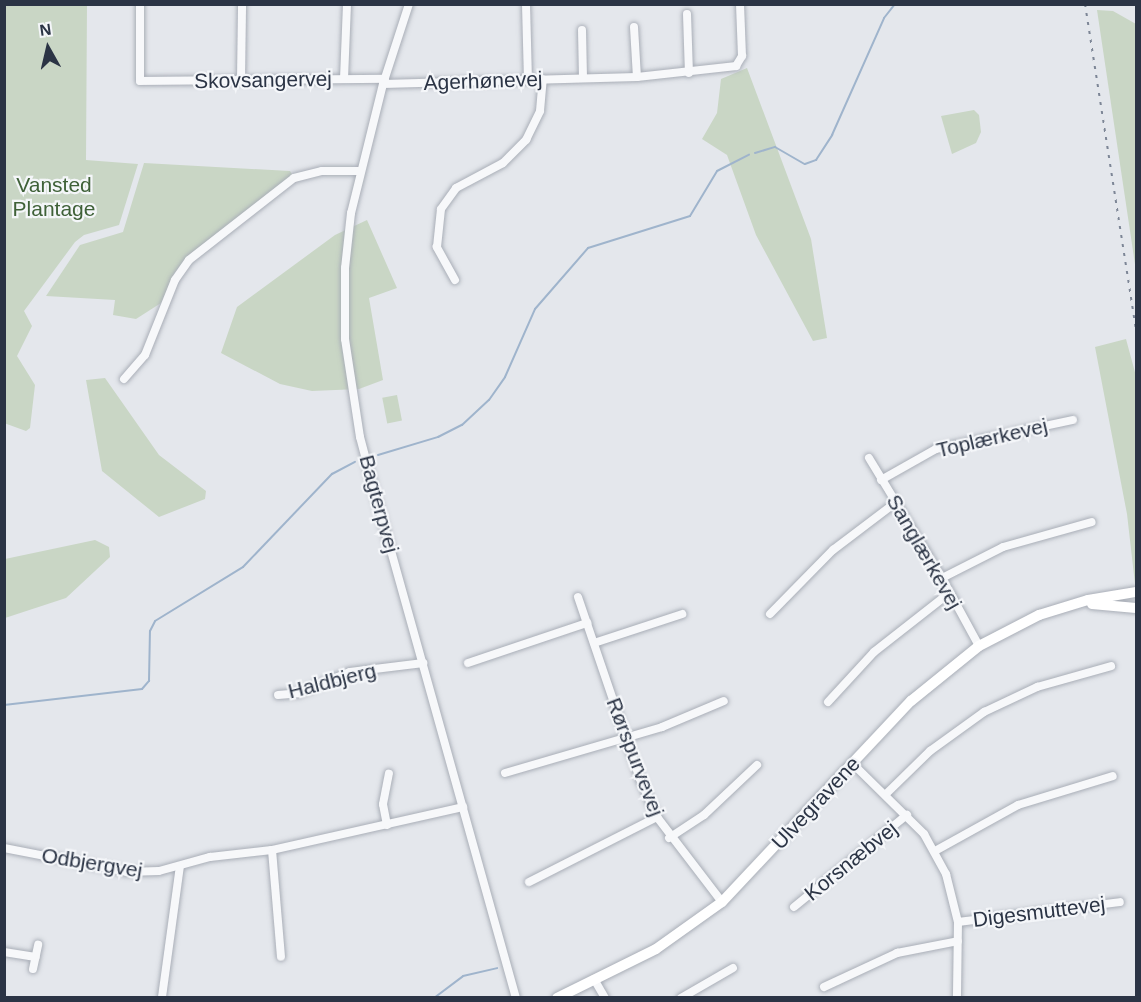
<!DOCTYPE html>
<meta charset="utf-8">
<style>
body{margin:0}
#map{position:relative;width:1141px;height:1002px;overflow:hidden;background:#e4e7ec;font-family:Arial,sans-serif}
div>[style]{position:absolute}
.green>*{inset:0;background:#c9d6c5;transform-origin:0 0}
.stream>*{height:2px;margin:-1px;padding:0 1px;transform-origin:1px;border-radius:1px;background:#9fb4cc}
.roads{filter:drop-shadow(0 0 2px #a9aeb7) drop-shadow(0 0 2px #a9aeb7)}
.street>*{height:8px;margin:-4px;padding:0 4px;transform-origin:4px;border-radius:4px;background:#f7f8fa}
.secondary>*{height:10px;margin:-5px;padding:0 5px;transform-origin:5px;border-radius:5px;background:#fff}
.rail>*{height:2px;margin-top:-1px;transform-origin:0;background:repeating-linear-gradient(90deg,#7d8696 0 3px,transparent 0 9px)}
span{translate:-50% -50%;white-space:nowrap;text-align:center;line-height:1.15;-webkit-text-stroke:4.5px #f4f6f9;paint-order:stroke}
.street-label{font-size:21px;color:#2b3445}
.park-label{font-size:21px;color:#3f6138}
.frame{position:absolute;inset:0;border:6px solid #2b3445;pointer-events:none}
.north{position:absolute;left:18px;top:18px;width:60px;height:60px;-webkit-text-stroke:4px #f4f6f9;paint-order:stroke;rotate:352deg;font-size:16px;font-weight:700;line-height:24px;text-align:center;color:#2b3445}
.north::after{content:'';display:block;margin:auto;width:21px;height:27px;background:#2b3445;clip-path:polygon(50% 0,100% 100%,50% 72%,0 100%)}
</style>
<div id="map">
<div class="green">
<i style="clip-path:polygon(4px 5px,87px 5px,86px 160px,138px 164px,119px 225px,84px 235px,75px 242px,24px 311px,32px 326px,17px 356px,35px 385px,30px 428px,26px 431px,4px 423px)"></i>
<i style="clip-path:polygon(1097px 10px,1113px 11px,1136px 24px,1136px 271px)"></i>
<i style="clip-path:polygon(747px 68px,811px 239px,827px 338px,813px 341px,756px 235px,727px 155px,702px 139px,717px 113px,721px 79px)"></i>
<i style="clip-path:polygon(974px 110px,979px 115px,981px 132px,976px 143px,952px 154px,941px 116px)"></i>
<i style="clip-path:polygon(144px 163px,290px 171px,293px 176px,189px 255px,175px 272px,161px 303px,136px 319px,113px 315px,115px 300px,46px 296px,80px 245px,123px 232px)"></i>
<i style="clip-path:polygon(367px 220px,397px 288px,369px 298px,383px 380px,359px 389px,312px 391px,280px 384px,221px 353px,237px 307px,335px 235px)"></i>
<i style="clip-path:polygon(1126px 339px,1136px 376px,1135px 584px,1127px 514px,1095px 347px)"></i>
<i style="clip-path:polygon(105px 378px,159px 455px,206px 491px,205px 499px,159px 517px,102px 471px,86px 380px)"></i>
<i style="left:397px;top:395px;width:26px;height:15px;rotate:79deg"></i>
<i style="clip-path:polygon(95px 540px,109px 547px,110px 557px,66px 598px,5px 618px,5px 559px)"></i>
</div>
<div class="stream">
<i style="left:755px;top:153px;width:21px;rotate:-17deg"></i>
<i style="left:775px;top:147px;width:34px;rotate:30deg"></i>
<i style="left:805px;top:164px;width:12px;rotate:-20deg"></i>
<i style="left:816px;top:160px;width:30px;rotate:-57deg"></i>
<i style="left:832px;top:135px;width:128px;rotate:-66deg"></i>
<i style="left:884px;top:18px;width:18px;rotate:-52deg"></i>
<i style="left:378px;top:455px;width:63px;rotate:-16.7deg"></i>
<i style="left:438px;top:437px;width:27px;rotate:-27deg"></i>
<i style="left:462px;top:425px;width:37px;rotate:-43deg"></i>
<i style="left:489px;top:400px;width:28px;rotate:-55deg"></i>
<i style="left:505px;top:377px;width:74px;rotate:-66.2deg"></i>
<i style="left:535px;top:309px;width:81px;rotate:-49deg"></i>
<i style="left:588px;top:248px;width:107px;rotate:-17.4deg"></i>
<i style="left:690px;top:216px;width:52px;rotate:-59deg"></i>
<i style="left:717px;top:171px;width:36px;rotate:-27deg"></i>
<i style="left:4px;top:705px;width:139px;rotate:-6.6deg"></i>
<i style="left:142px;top:689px;width:11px;rotate:-49deg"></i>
<i style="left:149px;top:681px;width:50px;rotate:-88.9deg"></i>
<i style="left:150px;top:631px;width:11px;rotate:-63deg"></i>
<i style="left:155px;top:621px;width:103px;rotate:-31.5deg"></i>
<i style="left:243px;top:567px;width:129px;rotate:-46.3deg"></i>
<i style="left:332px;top:474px;width:26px;rotate:-28deg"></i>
<i style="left:434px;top:998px;width:36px;rotate:-37deg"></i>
<i style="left:463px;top:976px;width:35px;rotate:-13deg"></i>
</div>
<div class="roads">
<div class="street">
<i style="left:140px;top:4px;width:77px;rotate:90deg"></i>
<i style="left:140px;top:81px;width:245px;rotate:-0.5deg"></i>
<i style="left:409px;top:4px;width:84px;rotate:108deg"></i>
<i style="left:383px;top:84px;width:133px;rotate:103.9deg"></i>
<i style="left:351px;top:213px;width:55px;rotate:96.2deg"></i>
<i style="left:345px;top:268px;width:71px;rotate:90deg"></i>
<i style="left:345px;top:339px;width:99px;rotate:81.3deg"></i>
<i style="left:360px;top:437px;width:62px;rotate:75.1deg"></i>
<i style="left:376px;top:497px;width:520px;rotate:74.39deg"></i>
<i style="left:526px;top:4px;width:76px;rotate:88.5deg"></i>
<i style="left:687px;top:14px;width:59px;rotate:88.1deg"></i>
<i style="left:634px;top:27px;width:50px;rotate:86.6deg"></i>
<i style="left:582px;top:30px;width:48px;rotate:88.8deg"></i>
<i style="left:344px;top:79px;width:75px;rotate:-87.7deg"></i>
<i style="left:241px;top:80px;width:76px;rotate:-89.2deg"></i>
<i style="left:383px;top:84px;width:254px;rotate:-1.6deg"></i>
<i style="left:637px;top:77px;width:100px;rotate:-6.3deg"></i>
<i style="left:736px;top:66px;width:12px;rotate:-59deg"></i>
<i style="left:742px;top:56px;width:52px;rotate:-92.2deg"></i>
<i style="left:455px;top:280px;width:38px;rotate:-119deg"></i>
<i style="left:437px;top:247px;width:38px;rotate:-84deg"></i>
<i style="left:441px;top:209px;width:26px;rotate:-54deg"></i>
<i style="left:456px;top:188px;width:53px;rotate:-28deg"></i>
<i style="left:503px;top:163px;width:33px;rotate:-45deg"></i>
<i style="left:526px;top:140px;width:32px;rotate:-64deg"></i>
<i style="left:540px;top:111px;width:32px;rotate:-85deg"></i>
<i style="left:124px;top:379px;width:32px;rotate:-49deg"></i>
<i style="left:145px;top:355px;width:81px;rotate:-68.2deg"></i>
<i style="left:175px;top:280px;width:24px;rotate:-55deg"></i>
<i style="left:189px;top:260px;width:133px;rotate:-38deg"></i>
<i style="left:294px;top:178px;width:29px;rotate:-14deg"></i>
<i style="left:322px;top:171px;width:37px"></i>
<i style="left:869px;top:458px;width:140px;rotate:58.7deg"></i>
<i style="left:942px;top:578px;width:77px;rotate:61.4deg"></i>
<i style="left:881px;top:480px;width:63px;rotate:-29.4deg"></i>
<i style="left:936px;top:449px;width:140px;rotate:-12deg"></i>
<i style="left:942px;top:578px;width:68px;rotate:-26.9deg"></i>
<i style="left:1003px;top:547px;width:92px;rotate:-15.7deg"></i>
<i style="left:578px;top:597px;width:192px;rotate:71.2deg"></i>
<i style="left:640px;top:779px;width:42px;rotate:65.9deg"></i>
<i style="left:657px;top:817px;width:107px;rotate:52.6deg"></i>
<i style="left:770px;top:614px;width:90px;rotate:-45.5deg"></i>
<i style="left:833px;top:550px;width:78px;rotate:-37.2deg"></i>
<i style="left:594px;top:643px;width:93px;rotate:-18.2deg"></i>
<i style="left:468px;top:663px;width:126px;rotate:-18.6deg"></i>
<i style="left:278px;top:695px;width:21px;rotate:-5deg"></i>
<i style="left:299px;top:693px;width:55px;rotate:-22.4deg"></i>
<i style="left:350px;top:672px;width:74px;rotate:-7deg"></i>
<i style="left:828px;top:702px;width:68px;rotate:-47.4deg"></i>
<i style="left:874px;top:652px;width:94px;rotate:-38.1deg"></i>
<i style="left:853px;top:764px;width:100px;rotate:44.6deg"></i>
<i style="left:924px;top:834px;width:46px;rotate:61.2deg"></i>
<i style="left:946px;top:874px;width:49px;rotate:76deg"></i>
<i style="left:958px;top:922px;width:76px;rotate:90.8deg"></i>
<i style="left:505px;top:773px;width:164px;rotate:-16.3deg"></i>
<i style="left:662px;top:727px;width:67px;rotate:-22.8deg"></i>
<i style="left:886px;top:794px;width:62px;rotate:-44.3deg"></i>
<i style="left:930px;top:751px;width:67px;rotate:-35.8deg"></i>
<i style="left:984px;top:712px;width:59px;rotate:-25.3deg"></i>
<i style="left:1037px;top:687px;width:77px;rotate:-15.8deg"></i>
<i style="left:387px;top:825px;width:21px;rotate:-101deg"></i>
<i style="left:383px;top:804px;width:31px;rotate:-79deg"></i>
<i style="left:669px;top:838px;width:42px;rotate:-33.3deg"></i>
<i style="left:704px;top:815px;width:73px;rotate:-43.3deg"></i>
<i style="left:4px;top:848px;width:125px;rotate:11deg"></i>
<i style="left:127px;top:872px;width:32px;rotate:-2deg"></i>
<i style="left:159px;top:871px;width:53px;rotate:-15.4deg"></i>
<i style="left:210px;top:857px;width:62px;rotate:-6.4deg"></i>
<i style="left:272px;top:850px;width:196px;rotate:-12.7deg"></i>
<i style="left:272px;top:850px;width:107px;rotate:85.2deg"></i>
<i style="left:935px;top:851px;width:95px;rotate:-29deg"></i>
<i style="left:1018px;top:805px;width:99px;rotate:-17deg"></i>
<i style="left:529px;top:882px;width:144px;rotate:-26.9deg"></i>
<i style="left:794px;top:907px;width:146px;rotate:-39.2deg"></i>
<i style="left:958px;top:922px;width:163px;rotate:-7deg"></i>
<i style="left:4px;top:952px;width:32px;rotate:9deg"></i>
<i style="left:33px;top:969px;width:25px;rotate:-78deg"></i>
<i style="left:594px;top:979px;width:22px;rotate:60deg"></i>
<i style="left:824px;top:987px;width:81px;rotate:-25deg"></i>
<i style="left:897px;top:953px;width:62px;rotate:-11.1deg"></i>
<i style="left:162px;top:997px;width:132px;rotate:-82.2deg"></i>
<i style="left:681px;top:998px;width:60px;rotate:-30deg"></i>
</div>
<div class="secondary">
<i style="left:1092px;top:604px;width:44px;rotate:5.2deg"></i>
<i style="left:557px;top:998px;width:110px;rotate:-26.3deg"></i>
<i style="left:656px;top:949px;width:81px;rotate:-35.5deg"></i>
<i style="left:722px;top:902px;width:276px;rotate:-46.8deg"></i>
<i style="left:911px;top:701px;width:87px;rotate:-39deg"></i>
<i style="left:979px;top:646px;width:68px;rotate:-27.3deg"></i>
<i style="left:1039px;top:615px;width:51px;rotate:-17deg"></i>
<i style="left:1088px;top:600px;width:49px;rotate:-9.5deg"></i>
</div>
</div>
<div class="rail">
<i style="left:1085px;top:4px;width:328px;rotate:81.1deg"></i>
</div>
<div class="street-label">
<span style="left:263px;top:80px;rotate:-1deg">Skovsangervej</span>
<span style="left:483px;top:81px;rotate:-2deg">Agerhønevej</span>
<span style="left:992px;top:438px;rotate:-13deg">Toplærkevej</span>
<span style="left:379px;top:504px;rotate:75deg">Bagterpvej</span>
<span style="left:924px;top:552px;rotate:60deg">Sanglærkevej</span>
<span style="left:332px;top:681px;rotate:-14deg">Haldbjerg</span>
<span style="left:635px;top:757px;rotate:69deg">Rørspurvevej</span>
<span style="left:816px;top:803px;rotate:-47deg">Ulvegravene</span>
<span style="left:851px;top:861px;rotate:-39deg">Korsnæbvej</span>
<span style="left:92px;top:863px;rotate:9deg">Odbjergvej</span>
<span style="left:1039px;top:912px;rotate:-7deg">Digesmuttevej</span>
</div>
<div class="park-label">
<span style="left:54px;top:197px">Vansted<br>Plantage</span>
</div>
<div class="frame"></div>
<div class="north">N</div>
</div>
